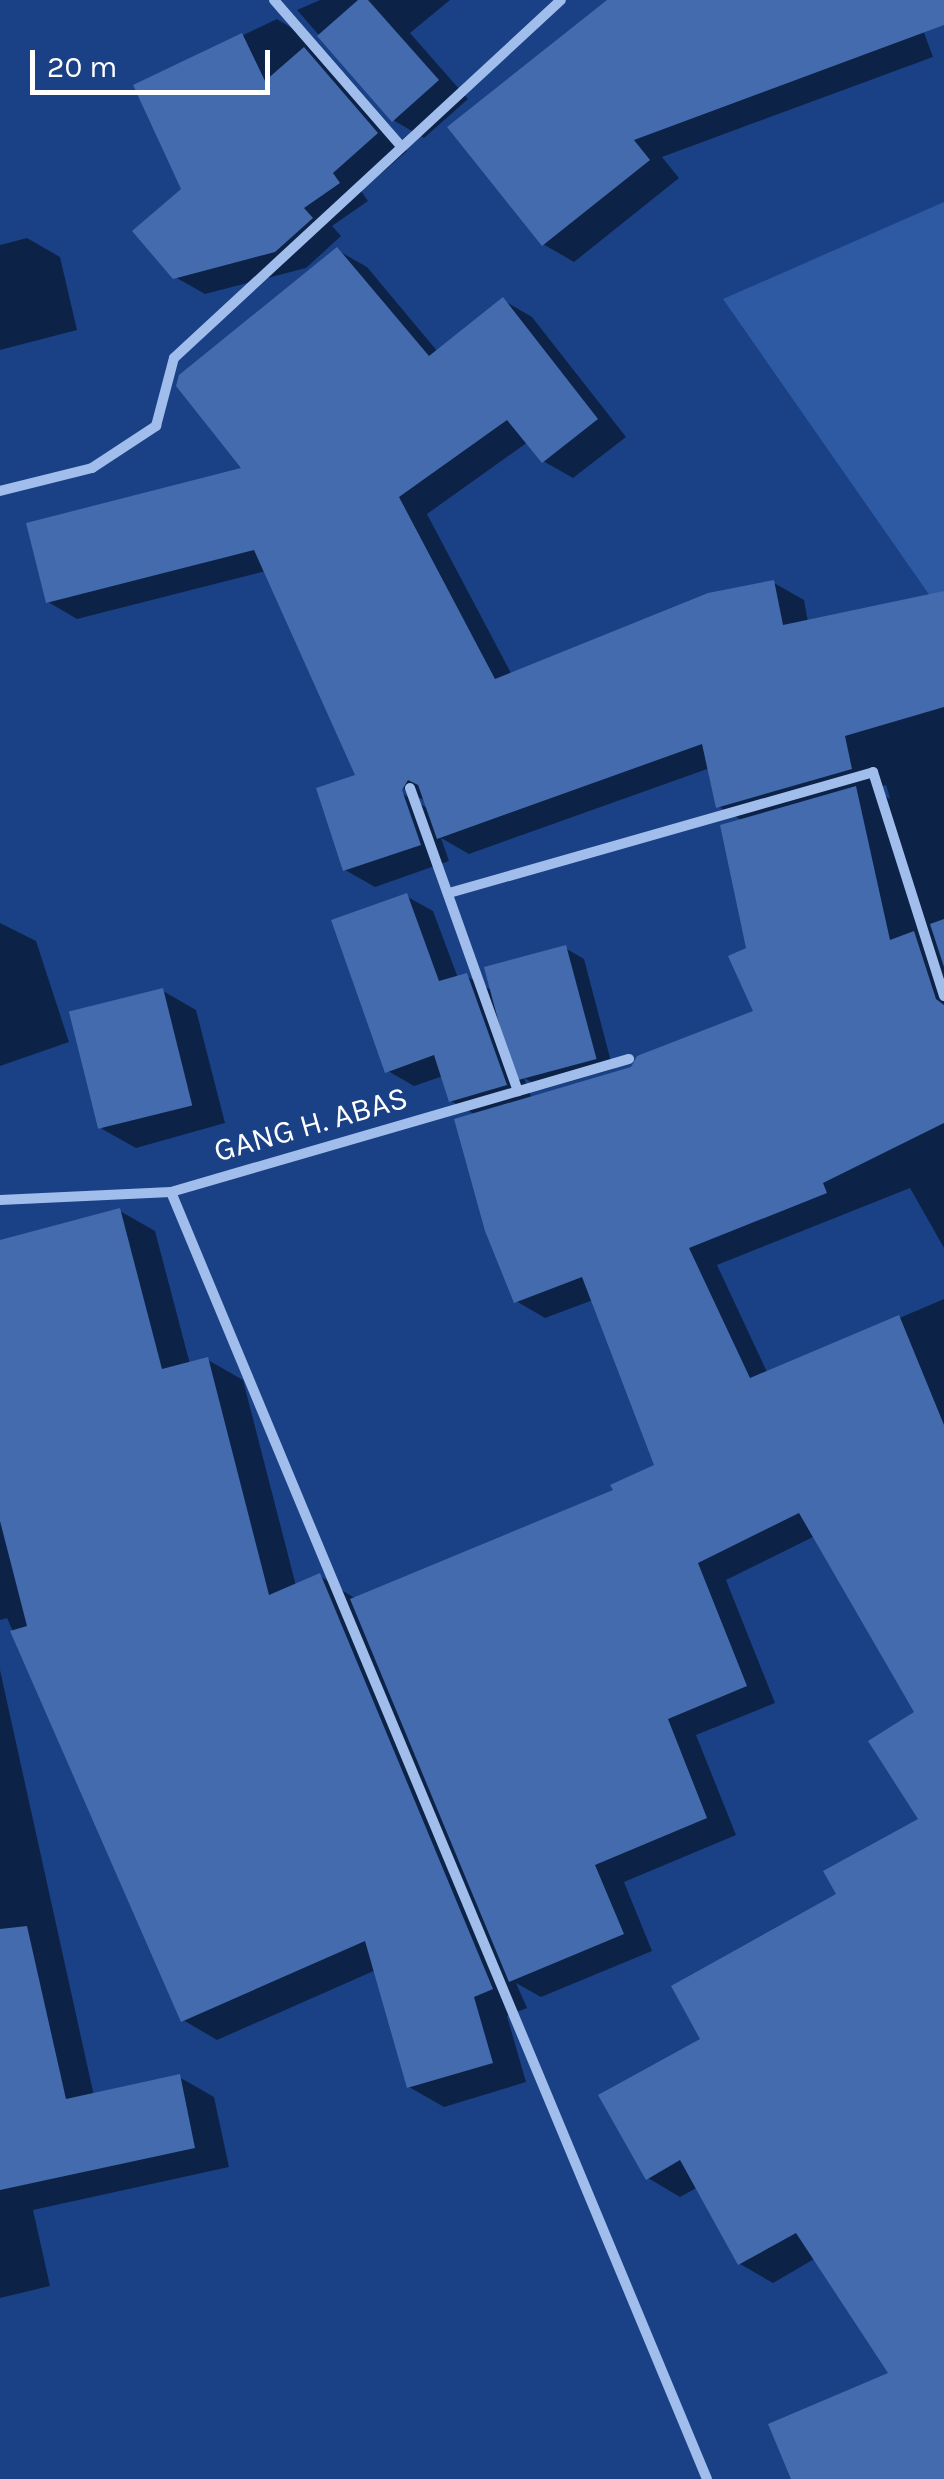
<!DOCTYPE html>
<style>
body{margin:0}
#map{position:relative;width:944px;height:2479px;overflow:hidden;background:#1a4185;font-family:Karla,sans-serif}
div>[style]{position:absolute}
.green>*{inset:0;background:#2d5aa3}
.shadow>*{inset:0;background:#0007}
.building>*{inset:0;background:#436bae;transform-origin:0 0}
.street>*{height:10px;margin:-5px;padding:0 5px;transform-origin:5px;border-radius:5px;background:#a1bdec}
span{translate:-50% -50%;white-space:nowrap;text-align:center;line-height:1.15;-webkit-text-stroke:9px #1a4185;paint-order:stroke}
.street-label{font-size:32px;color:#fff}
.scale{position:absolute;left:30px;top:50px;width:240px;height:45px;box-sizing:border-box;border:5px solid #fff;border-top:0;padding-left:12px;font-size:30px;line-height:35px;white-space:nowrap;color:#fff;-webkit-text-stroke:8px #1a4185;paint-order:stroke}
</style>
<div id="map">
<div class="green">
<i style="clip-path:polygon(944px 202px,944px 616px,723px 299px)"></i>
</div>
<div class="shadow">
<i style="clip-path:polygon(320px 0,450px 0,410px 33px,468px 99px,424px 138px,393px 120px,297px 10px)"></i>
<i style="clip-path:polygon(611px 0,912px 0,933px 57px,662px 157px,679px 178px,574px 262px,543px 244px)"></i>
<i style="clip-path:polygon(277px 19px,307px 37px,407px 151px,361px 191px,368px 201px,332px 226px,341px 236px,306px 268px,205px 294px,175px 277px,184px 190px,136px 86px)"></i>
<i style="clip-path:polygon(27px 238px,60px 257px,77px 330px,0 350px,0 245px)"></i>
<i style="clip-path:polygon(evenodd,337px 250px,367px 267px,438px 352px,503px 300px,532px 317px,626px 437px,573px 478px,543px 461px,528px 442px,427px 514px,512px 675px,774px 583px,804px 600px,808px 622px,944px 593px,944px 1248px,910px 1188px,717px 1265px,768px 1374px,944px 1299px,944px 2479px,794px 2479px,892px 2374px,816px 2258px,773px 2283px,740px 2264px,698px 2187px,680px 2197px,648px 2178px,704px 2040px,839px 1895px,921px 1820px,934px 1702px,815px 1536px,726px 1580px,775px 1703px,696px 1735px,736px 1835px,624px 1882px,652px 1951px,541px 1997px,516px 1983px,527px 2008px,507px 2016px,526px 2082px,444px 2107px,409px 2087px,376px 1970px,217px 2040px,183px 2020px,7px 1618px,0 1620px,0 1242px,120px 1211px,155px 1231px,190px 1364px,208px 1360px,243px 1380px,296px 1586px,320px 1576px,356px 1599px,616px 1492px,657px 1466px,593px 1300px,545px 1318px,516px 1301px,476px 1115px,451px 1101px,443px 1076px,414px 1086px,388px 1071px,406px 896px,433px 911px,458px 978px,466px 976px,495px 992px,565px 948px,584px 959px,613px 1069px,544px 1089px,524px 1078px,532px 1099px,633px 1070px,756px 1012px,743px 821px,718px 806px,710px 768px,469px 854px,441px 838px,449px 861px,375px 887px,345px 870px,358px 777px,266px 571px,77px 619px,48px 602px,245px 470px,337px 250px,392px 782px,427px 802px,427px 808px,389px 786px,392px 782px,337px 250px,886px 785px,888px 791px,890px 799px,873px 789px,886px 785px)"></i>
<i style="clip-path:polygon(0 923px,36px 941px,69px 1042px,0 1066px)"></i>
<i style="clip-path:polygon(163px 991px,196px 1010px,225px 1123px,136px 1148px,102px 1129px)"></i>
<i style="clip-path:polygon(0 1670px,94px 2096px,179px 2077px,214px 2097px,229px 2167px,33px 2210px,50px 2286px,0 2298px)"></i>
</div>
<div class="building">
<i style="clip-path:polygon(358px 0,368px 0,439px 80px,392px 122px,317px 36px)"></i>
<i style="clip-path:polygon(607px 0,944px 0,944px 25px,634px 140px,650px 160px,542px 246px,447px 127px)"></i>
<i style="clip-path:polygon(242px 33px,265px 81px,304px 47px,378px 133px,333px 173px,340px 183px,304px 208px,313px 218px,275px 252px,173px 279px,132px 231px,181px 189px,133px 85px)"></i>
<i style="clip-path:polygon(337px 247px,429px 356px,503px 297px,598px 419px,542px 463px,507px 420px,399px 497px,495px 679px,708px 593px,774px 580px,783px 625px,944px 591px,944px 707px,845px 736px,852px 769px,716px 808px,702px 744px,437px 839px,418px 785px,408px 780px,402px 790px,421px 845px,343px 871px,316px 788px,355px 775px,254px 550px,46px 603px,26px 523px,241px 468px,176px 386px,179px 375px)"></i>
<i style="clip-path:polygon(856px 786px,890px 940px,914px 931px,936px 999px,944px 1005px,944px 1123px,823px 1183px,827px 1193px,689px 1248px,750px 1378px,899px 1315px,944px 1425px,944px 2479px,791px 2479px,768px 2424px,888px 2373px,796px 2233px,738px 2265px,680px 2160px,646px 2180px,598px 2095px,700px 2039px,671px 1986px,836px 1894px,823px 1871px,918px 1819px,868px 1741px,914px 1712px,799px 1513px,698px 1563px,747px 1686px,668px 1719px,707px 1818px,595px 1865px,624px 1934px,509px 1982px,350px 1599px,613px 1490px,610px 1485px,654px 1465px,582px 1277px,514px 1303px,485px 1231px,454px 1119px,631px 1067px,637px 1056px,753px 1011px,728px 956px,746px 948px,720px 825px)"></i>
<i style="clip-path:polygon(407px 893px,439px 981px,467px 973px,507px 1085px,449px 1102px,434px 1055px,385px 1073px,331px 920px)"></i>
<i style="clip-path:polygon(944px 919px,944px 967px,930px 924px)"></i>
<i style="left:566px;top:945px;width:118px;height:85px;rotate:75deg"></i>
<i style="left:163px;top:988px;width:121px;height:97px;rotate:76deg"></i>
<i style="clip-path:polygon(120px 1208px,162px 1369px,208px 1357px,269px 1595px,320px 1573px,493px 1989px,474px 1997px,493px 2063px,407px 2088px,365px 1941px,181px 2022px,10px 1631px,27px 1626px,0 1521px,0 1240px)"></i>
<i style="clip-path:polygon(27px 1926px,66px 2099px,180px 2074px,195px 2148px,0 2190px,0 1929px)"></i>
</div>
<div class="street">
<i style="left:274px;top:0;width:194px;rotate:49deg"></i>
<i style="left:0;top:491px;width:95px;rotate:-14deg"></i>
<i style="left:92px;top:468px;width:77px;rotate:-33.3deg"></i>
<i style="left:156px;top:426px;width:70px;rotate:-75.2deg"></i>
<i style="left:174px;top:358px;width:527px;rotate:-42.77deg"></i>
<i style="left:410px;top:788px;width:322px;rotate:70.4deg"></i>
<i style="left:449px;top:893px;width:441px;rotate:-15.9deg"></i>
<i style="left:873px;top:772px;width:235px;rotate:72.4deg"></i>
<i style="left:171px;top:1192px;width:1394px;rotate:67.39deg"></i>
<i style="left:0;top:1200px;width:171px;rotate:-2.7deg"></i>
<i style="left:171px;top:1192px;width:477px;rotate:-16.2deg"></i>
</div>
<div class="street-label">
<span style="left:311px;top:1125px;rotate:-16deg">GANG H. ABAS</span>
</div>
<div class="scale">20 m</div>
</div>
